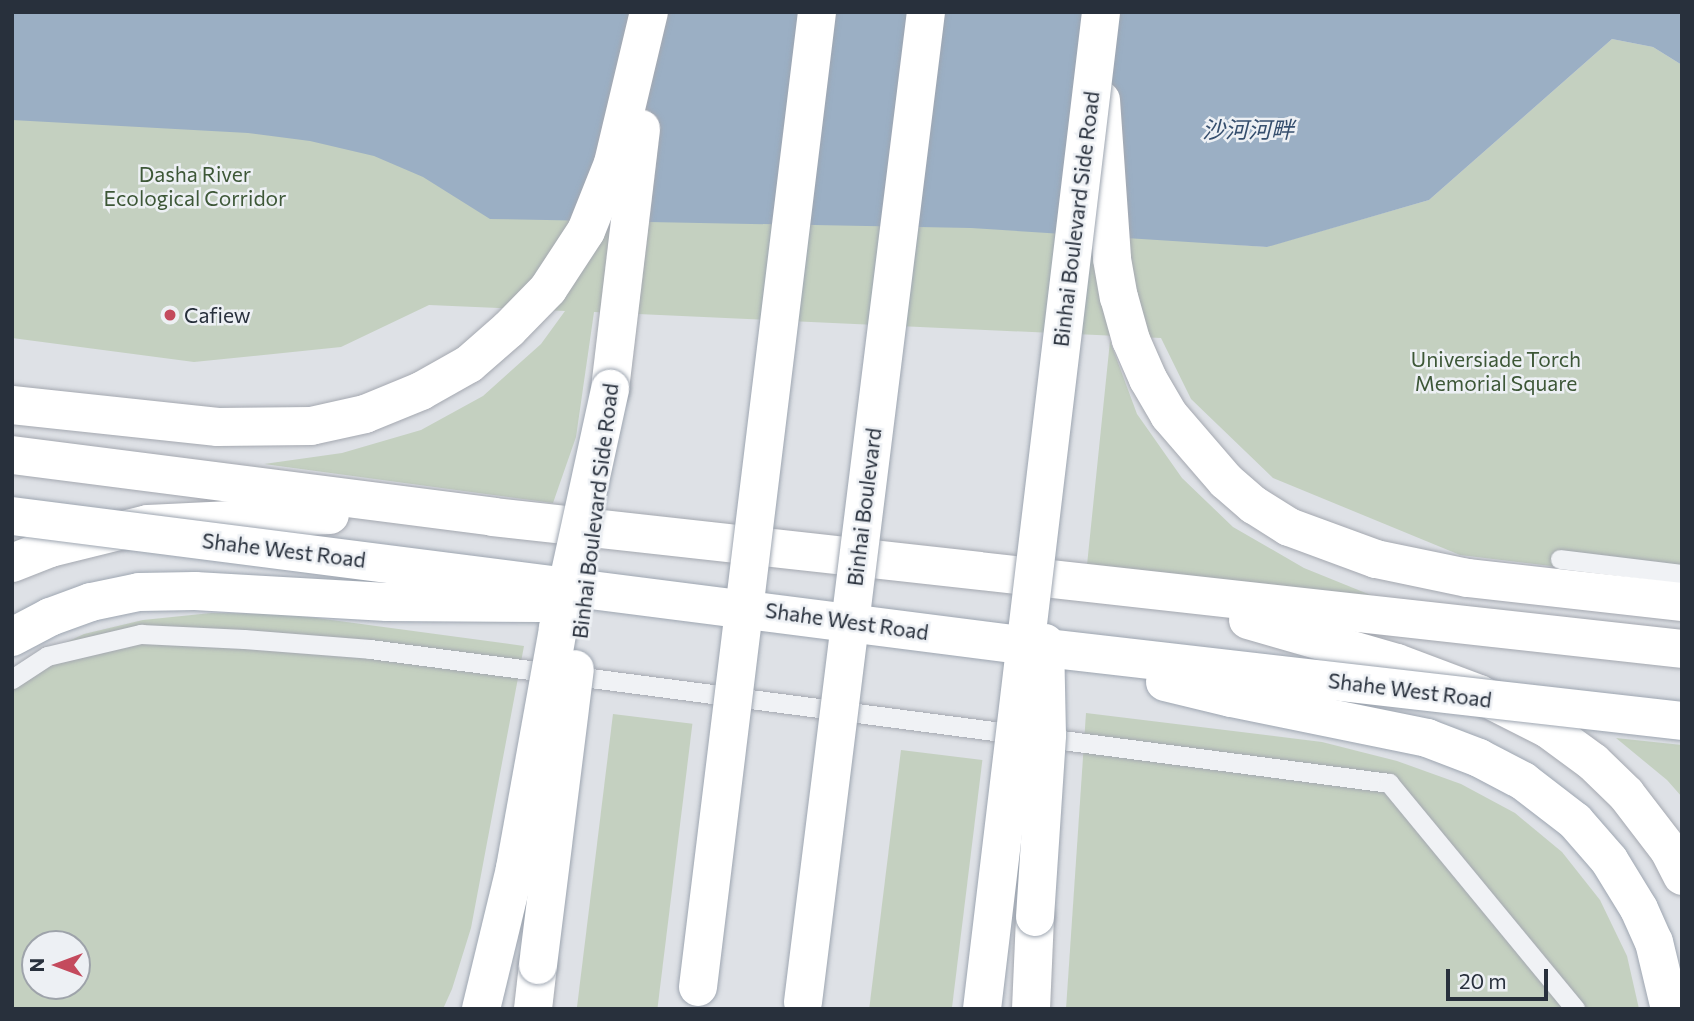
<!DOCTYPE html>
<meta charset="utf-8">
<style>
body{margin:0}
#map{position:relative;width:1694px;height:1021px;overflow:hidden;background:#dee1e6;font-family:Commissioner,"Noto Sans SC",sans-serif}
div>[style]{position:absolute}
.green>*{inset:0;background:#c4d0c0;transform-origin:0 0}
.water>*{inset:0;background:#9bafc4}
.roads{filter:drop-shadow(0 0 2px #a4a8b0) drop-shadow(0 0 2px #a4a8b0)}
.lane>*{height:19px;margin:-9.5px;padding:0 9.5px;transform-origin:9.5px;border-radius:9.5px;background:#f0f2f5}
.primary>*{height:38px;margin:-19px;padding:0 19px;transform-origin:19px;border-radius:19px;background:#fff}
.bridges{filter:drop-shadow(0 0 2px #9ea6b1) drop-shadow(0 0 2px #9ea6b1)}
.primary-bridge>*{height:38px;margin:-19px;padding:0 19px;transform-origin:19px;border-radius:19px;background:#fff}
.highway-bridge>*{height:38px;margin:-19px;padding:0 19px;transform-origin:19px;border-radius:19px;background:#fff}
.dots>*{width:19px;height:19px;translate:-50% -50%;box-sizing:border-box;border:4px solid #edf0f4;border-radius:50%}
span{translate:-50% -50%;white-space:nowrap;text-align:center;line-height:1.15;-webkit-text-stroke:5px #edf0f4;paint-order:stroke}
.park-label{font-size:21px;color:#3d5737}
.street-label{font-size:21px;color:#28303c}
.poi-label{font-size:21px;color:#28303c}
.left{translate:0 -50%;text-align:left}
.water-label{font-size:23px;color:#354e6d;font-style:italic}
.frame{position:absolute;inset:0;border:14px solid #28303c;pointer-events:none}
.north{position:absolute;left:21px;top:930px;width:70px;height:70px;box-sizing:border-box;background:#edf0f4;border:2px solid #9ea3aa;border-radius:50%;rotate:270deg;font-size:19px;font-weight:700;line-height:28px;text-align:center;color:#28303c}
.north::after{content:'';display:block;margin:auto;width:24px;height:32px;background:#c44a5d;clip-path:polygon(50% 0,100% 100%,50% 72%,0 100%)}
.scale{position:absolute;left:1446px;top:969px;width:102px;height:32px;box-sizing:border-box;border:4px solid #28303c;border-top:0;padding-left:9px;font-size:21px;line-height:24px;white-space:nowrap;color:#28303c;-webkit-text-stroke:5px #edf0f4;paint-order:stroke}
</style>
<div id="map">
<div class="green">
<i style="clip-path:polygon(12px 12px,1147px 238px,1266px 247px,1429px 200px,1612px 39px,1653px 47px,1682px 65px,1682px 582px,1460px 555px,1273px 478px,1191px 399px,1161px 338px,594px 312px,576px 437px,553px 503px,264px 464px,342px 453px,421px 430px,483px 396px,541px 344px,565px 311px,429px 305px,341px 347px,194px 362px,12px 338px)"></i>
<i style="clip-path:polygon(1110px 341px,1137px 414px,1182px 478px,1233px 527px,1304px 568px,1378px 598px,1087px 565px)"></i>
<i style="clip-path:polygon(evenodd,211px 613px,287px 614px,524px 646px,471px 928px,452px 989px,443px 1009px,12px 1009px,12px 672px,28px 660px,84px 634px,143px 620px,211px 613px,35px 944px,77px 944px,77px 986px,35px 986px,35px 944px)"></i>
<i style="clip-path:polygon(1086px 713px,1322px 742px,1397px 761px,1461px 784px,1515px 813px,1562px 852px,1600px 900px,1627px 956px,1639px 1009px,1066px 1009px)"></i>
<i style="left:613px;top:714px;width:80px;height:298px;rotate:7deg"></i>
<i style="clip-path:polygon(1616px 738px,1682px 745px,1682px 797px,1667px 780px)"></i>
<i style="left:901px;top:750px;width:82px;height:261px;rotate:7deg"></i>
</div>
<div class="water">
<i style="clip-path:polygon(12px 12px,1682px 12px,1682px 65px,1653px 47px,1612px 39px,1429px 200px,1267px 247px,971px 228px,490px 219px,423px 177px,374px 156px,310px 141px,248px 133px,12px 120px)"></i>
</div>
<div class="roads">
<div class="lane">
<i style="left:1560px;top:559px;width:123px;rotate:7deg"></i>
<i style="left:12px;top:679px;width:42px;rotate:-33.3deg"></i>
<i style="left:47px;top:656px;width:97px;rotate:-13.2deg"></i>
<i style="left:141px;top:634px;width:103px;rotate:2.8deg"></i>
<i style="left:244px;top:639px;width:126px;rotate:4.5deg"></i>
<i style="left:370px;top:649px;width:1028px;rotate:7.49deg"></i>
<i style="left:1389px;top:783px;width:293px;rotate:50.5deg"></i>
</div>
<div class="primary">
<i style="left:1101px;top:100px;width:159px;rotate:86deg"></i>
<i style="left:1112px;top:259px;width:39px;rotate:80deg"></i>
<i style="left:1119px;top:297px;width:45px;rotate:74.4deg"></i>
<i style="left:1131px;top:340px;width:43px;rotate:66.4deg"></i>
<i style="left:1148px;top:379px;width:42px;rotate:59.7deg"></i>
<i style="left:1169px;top:415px;width:87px;rotate:49.2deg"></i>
<i style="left:1226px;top:481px;width:37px;rotate:41deg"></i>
<i style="left:1254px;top:505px;width:41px;rotate:32.2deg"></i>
<i style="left:1289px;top:527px;width:93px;rotate:20.2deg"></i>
<i style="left:1376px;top:559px;width:94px;rotate:11.7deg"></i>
<i style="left:1468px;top:578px;width:215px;rotate:6.4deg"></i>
<i style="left:610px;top:389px;width:262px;rotate:-83.2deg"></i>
<i style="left:12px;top:405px;width:207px;rotate:6.1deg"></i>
<i style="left:218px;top:427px;width:93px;rotate:-0.6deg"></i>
<i style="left:311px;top:426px;width:55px;rotate:-12.5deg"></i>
<i style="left:365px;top:414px;width:61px;rotate:-22.3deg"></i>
<i style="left:421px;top:391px;width:55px;rotate:-29.4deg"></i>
<i style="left:469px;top:364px;width:53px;rotate:-41.2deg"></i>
<i style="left:509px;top:329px;width:56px;rotate:-45.7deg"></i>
<i style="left:548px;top:289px;width:69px;rotate:-56.8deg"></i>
<i style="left:586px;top:231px;width:73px;rotate:-68.3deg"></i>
<i style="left:613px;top:163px;width:155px;rotate:-76.6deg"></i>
<i style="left:12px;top:455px;width:485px;rotate:7.3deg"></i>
<i style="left:493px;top:517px;width:1196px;rotate:6.33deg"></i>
<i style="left:12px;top:563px;width:41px;rotate:-21.5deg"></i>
<i style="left:50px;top:548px;width:101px;rotate:-13.8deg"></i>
<i style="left:148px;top:524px;width:182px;rotate:-2.8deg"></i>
<i style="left:1248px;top:620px;width:155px;rotate:16.1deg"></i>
<i style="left:1397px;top:663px;width:88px;rotate:20.7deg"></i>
<i style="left:1479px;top:694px;width:77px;rotate:26.9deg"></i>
<i style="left:1548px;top:729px;width:56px;rotate:36.3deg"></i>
<i style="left:1593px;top:762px;width:46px;rotate:44.1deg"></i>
<i style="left:1626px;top:794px;width:71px;rotate:52.5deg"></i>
<i style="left:1669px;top:850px;width:29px;rotate:63deg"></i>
<i style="left:533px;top:1009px;width:44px;rotate:-83.5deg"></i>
<i style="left:1031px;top:1009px;width:92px;rotate:-87.5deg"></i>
</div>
</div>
<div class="bridges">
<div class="primary-bridge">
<i style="left:12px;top:516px;width:1016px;rotate:7.29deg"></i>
<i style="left:1020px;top:645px;width:666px;rotate:6.55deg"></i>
<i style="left:12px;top:637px;width:43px;rotate:-27.8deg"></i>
<i style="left:50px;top:617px;width:44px;rotate:-20.1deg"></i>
<i style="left:91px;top:602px;width:49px;rotate:-11.8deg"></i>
<i style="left:139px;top:592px;width:56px;rotate:-1deg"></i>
<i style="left:195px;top:591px;width:192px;rotate:3.3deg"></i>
<i style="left:387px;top:602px;width:154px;rotate:0.4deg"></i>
<i style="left:1165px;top:682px;width:68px;rotate:13.6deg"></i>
<i style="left:1231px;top:698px;width:200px;rotate:11.5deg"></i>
<i style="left:1427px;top:738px;width:56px;rotate:21deg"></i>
<i style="left:1479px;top:758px;width:50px;rotate:27.6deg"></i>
<i style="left:1523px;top:781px;width:66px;rotate:37.6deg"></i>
<i style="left:1575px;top:821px;width:52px;rotate:48.9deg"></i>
<i style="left:1609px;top:860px;width:57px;rotate:58.5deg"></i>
<i style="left:1639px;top:909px;width:36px;rotate:66deg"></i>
<i style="left:1654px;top:942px;width:69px;rotate:76.6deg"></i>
<i style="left:1035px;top:917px;width:182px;rotate:-86.2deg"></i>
<i style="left:1047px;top:735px;width:92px;rotate:-91.2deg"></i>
<i style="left:538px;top:965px;width:298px;rotate:-82.9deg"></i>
<i style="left:481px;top:1009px;width:145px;rotate:-76.4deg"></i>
<i style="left:515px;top:868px;width:244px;rotate:-79.8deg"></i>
<i style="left:558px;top:628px;width:245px;rotate:-77.7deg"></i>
<i style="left:982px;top:1009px;width:1004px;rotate:-83.19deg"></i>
</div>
<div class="highway-bridge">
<i style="left:698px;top:987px;width:982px;rotate:-83.04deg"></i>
<i style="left:803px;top:1002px;width:998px;rotate:-82.92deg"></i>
</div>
</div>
<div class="dots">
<i style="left:170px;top:315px;background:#c44a5d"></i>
</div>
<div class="park-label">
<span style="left:195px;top:186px">Dasha River<br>Ecological Corridor</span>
<span style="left:1496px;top:371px">Universiade Torch<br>Memorial Square</span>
</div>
<div class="street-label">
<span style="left:1076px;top:219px;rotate:-83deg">Binhai Boulevard Side Road</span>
<span style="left:864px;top:507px;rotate:-83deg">Binhai Boulevard</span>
<span style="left:595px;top:511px;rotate:-83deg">Binhai Boulevard Side Road</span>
<span style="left:284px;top:550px;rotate:7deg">Shahe West Road</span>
<span style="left:847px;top:621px;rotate:8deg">Shahe West Road</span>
<span style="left:1410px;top:690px;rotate:7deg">Shahe West Road</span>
</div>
<div class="poi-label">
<span class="left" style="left:184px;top:315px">Cafiew</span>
</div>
<div class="water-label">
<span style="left:1248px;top:129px">沙河河畔</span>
</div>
<div class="frame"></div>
<div class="north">N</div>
<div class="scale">20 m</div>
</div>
